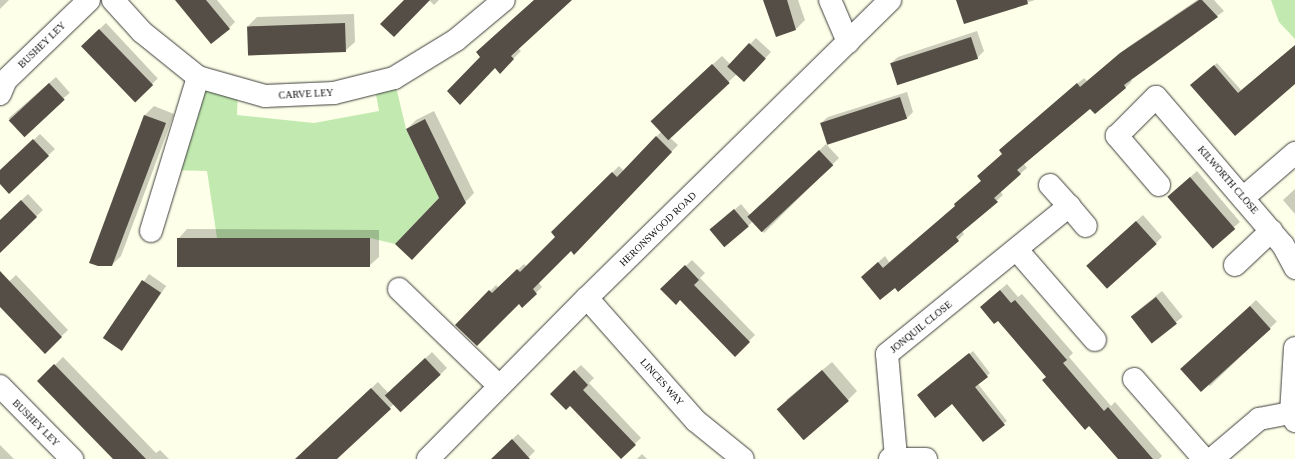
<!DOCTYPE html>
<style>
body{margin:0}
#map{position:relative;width:1295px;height:459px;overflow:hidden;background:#feffe8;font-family:Georgia,serif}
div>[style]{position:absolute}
.green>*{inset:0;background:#c2eab0}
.shadow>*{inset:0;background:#0003;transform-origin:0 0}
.building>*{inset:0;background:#544e46;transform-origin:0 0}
.roads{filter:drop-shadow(0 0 1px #3d3d3d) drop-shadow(0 0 1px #3d3d3d)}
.minor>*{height:22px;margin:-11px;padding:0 11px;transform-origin:11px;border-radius:11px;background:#fff}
span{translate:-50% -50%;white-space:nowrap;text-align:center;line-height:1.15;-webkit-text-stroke:4px #fff;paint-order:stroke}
.street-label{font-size:10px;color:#0a0a0a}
</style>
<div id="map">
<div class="green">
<i style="clip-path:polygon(1271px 0,1295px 0,1295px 39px,1279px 22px)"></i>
<i style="clip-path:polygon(198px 77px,238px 89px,237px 115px,314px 123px,379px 111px,374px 83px,394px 78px,406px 129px,439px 198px,395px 244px,370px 238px,217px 238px,207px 171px,170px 170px)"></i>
</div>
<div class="shadow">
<i style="clip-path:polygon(0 0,9px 0,0 9px)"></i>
<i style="clip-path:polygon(185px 0,217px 0,235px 22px,229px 28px)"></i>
<i style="clip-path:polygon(429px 0,439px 0,434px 5px)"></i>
<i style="clip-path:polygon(534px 0,571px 0,518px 48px,521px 51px,500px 72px,482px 57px,485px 44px)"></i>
<i style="clip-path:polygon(765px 0,798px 0,805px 20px,796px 29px,776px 35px)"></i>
<i style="clip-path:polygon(960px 0,1035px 0,964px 23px)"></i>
<i style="clip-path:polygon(1197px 0,1214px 0,1224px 11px,1130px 79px,1132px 81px,1126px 87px,1095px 113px,1090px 108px,1024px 164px,1027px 168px,1000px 191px,1003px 195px,962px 231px,964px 234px,958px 240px,895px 286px,862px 277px,885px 256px,889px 262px,956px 206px,982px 180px,978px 176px,1003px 154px,1000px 150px,1006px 144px,1084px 78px,1087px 81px,1128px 47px)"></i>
<i style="clip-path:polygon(354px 14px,355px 42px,345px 51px,248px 26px,257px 17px)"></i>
<i style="left:106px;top:23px;width:76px;height:33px;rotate:47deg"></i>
<i style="clip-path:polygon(977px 31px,984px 51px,977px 58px,891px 63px,898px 57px)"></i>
<i style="clip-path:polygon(756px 38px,771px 52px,744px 81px,737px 74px,669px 137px,678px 145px,574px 253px,571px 250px,538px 282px,542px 287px,522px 307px,519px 303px,457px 325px,496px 285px,499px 288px,524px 264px,527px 267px,556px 237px,552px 232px,619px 166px,624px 171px,661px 132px,660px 112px,722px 56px,730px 64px)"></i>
<i style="clip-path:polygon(1295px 46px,1295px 83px,1235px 135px,1195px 82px,1217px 63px,1241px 90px)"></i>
<i style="left:56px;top:77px;width:21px;height:63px;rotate:49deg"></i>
<i style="clip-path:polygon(907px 92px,913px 112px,907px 118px,828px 144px,821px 123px,828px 117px)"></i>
<i style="clip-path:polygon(154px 106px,174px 114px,121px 256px,112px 265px,90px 262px,145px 115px)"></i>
<i style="clip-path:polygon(434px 111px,474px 193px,421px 249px,440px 198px,407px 129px,416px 120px)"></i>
<i style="clip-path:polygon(40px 134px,55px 149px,9px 192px,0 183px,0 172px)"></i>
<i style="clip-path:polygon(826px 144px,839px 158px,764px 233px,753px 221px,748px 226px,718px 224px,741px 204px,751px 216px)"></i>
<i style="clip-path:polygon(1197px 171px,1240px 222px,1211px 247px,1175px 191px)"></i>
<i style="clip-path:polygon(1295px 189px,1295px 214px,1283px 200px)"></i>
<i style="clip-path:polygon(28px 194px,43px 210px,0 251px,0 221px)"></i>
<i style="clip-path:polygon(1143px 215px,1162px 237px,1156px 243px,1093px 260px)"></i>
<i style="clip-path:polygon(187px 229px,379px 230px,379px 257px,369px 266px,178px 239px)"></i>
<i style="clip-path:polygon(692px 260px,705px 273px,700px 278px,755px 335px,735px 355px,680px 299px,662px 289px)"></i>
<i style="left:149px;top:274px;width:21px;height:78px;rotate:35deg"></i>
<i style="clip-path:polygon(16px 275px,68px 330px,45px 352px,0 305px,0 290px)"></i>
<i style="clip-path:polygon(1007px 284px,1018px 297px,1022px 294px,1073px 353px,1069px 357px,1111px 406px,1115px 402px,1162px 456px,1159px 459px,1120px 459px,1047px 376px,987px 301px)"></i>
<i style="left:1162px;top:291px;width:33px;height:40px;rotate:51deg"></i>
<i style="left:1256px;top:300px;width:30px;height:93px;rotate:46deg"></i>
<i style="clip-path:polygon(973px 351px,990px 373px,978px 384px,1007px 421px,983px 441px,952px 403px,921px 393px)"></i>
<i style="clip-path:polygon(432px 352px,447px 368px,402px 411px,394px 404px,336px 459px,296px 459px,378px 382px,389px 394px)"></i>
<i style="clip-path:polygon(63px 357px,156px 453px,160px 450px,169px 459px,115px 459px,39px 381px)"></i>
<i style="clip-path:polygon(832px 362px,857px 391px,848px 400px,786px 400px)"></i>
<i style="clip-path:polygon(581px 365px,594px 378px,589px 383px,641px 438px,621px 457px,570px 404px,551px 394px)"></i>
<i style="clip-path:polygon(518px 434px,535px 451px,527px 459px,492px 459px)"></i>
<i style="clip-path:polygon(0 445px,14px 459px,0 459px)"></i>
<i style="clip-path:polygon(642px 454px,647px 459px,637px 459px)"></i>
</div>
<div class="building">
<i style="clip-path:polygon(175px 0,206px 0,230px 29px,211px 44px)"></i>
<i style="clip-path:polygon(404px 0,430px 0,394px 37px,380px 24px)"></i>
<i style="clip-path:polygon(534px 0,572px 0,511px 56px,514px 59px,500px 74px,495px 68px,460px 105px,447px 91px,480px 57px,476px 52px)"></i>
<i style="clip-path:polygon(763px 0,787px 0,796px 30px,776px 37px)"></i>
<i style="clip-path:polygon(956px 0,1027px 0,1028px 4px,964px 24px)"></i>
<i style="clip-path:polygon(1199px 0,1202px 0,1218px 17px,1124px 85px,1126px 88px,1095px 114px,1090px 109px,1017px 170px,1021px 174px,994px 198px,998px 202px,956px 237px,959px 241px,898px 292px,895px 288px,880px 300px,861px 277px,878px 262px,883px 268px,955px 206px,954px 204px,981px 181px,977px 176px,1002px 154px,999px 150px,1077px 83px,1080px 87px,1120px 53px)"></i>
<i style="left:345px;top:23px;width:29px;height:98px;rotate:88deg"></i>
<i style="left:99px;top:29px;width:78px;height:25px;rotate:46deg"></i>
<i style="left:971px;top:37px;width:23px;height:85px;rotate:72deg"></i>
<i style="left:749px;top:43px;width:23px;height:32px;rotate:43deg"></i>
<i style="clip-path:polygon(1295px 45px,1295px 84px,1235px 136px,1190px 85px,1214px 65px,1238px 93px)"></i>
<i style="left:712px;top:64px;width:26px;height:84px;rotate:47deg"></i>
<i style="left:49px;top:83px;width:23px;height:55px;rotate:47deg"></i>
<i style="left:900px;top:97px;width:23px;height:84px;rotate:72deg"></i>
<i style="clip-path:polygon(144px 115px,166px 123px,112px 266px,98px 266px,89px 263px)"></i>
<i style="clip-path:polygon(425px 119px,466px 203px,412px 260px,395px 244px,439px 198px,406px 129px)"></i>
<i style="clip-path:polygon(656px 136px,672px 152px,574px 255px,571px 251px,533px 289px,537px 294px,522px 308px,519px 304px,477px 346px,455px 325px,489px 290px,492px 293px,517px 269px,520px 272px,555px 237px,551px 232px,612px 172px,617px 177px)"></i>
<i style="clip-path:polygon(33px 139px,49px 156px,9px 194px,0 184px,0 170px)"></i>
<i style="left:819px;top:150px;width:21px;height:98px;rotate:47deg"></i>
<i style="left:1190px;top:177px;width:69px;height:30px;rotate:49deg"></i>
<i style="clip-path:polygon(21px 200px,37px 217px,0 253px,0 220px)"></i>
<i style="left:734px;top:209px;width:23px;height:32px;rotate:50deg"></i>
<i style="left:1136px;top:221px;width:31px;height:67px;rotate:48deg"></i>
<i style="left:177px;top:238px;width:193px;height:29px"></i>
<i style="clip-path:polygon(685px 265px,699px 280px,694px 285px,750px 342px,735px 357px,680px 300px,676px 305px,660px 289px)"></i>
<i style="clip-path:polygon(0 271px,62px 337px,45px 354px,0 307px)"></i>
<i style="left:142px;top:280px;width:23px;height:70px;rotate:34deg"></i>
<i style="clip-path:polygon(1000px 290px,1011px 303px,1015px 300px,1067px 360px,1063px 363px,1104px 411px,1108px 407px,1153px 459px,1118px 459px,1089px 426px,1085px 430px,1042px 380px,1046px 377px,998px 321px,994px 324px,980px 307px)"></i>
<i style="left:1156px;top:297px;width:34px;height:32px;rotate:52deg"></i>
<i style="left:1250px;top:306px;width:31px;height:94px;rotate:48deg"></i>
<i style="clip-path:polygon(969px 353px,988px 377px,975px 387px,1005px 425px,983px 442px,952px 404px,935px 418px,917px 395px)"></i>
<i style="left:425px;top:358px;width:23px;height:55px;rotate:47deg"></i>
<i style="clip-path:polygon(54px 364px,146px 459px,113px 459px,37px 381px)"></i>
<i style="clip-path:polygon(574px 370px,588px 385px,583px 390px,636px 445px,621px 459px,570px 406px,566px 410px,550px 394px)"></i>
<i style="left:822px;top:370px;width:41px;height:60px;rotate:49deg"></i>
<i style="clip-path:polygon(371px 388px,391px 409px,337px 459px,295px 459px)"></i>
<i style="clip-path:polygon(512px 439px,530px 459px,491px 459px)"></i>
</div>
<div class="roads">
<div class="minor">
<i style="left:113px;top:0;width:43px;rotate:47.8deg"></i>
<i style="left:142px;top:32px;width:72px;rotate:38.8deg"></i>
<i style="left:198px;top:77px;width:70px;rotate:15.8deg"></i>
<i style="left:265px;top:96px;width:69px;rotate:-2.5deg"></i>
<i style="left:334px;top:93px;width:62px;rotate:-14deg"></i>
<i style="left:394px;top:78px;width:73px;rotate:-31.5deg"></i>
<i style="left:456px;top:40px;width:62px;rotate:-39.8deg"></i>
<i style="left:830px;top:0;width:46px;rotate:66.8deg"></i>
<i style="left:0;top:94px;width:15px;rotate:-67deg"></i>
<i style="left:6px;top:80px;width:115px;rotate:-43.9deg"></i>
<i style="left:1050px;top:185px;width:28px;rotate:48deg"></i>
<i style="left:1159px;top:185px;width:65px;rotate:-130.6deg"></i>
<i style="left:1117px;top:136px;width:55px;rotate:-45deg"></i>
<i style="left:1156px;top:97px;width:195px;rotate:49.4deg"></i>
<i style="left:1283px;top:245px;width:26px;rotate:62deg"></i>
<i style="left:1243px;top:198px;width:69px;rotate:-40.9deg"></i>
<i style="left:151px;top:231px;width:161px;rotate:-73deg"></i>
<i style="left:1017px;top:250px;width:119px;rotate:49.1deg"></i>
<i style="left:1235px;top:265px;width:50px;rotate:-43.4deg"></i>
<i style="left:399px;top:289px;width:139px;rotate:44.1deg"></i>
<i style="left:587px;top:298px;width:164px;rotate:48.5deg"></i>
<i style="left:696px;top:421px;width:60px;rotate:39deg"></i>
<i style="left:1295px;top:348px;width:65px;rotate:93.5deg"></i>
<i style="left:1291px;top:413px;width:9px;rotate:63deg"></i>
<i style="left:1134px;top:379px;width:106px;rotate:48.8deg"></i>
<i style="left:0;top:386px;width:103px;rotate:45.4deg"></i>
<i style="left:896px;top:457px;width:103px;rotate:-95deg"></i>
<i style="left:887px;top:354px;width:235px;rotate:-39.1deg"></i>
<i style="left:1069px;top:206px;width:26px;rotate:50deg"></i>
<i style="left:428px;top:459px;width:226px;rotate:-45.4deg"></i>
<i style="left:587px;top:298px;width:425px;rotate:-44.5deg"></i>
<i style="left:890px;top:459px;width:36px"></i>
<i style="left:1212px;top:459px;width:62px;rotate:-40.4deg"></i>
<i style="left:1259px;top:419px;width:33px;rotate:-11deg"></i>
</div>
</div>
<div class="street-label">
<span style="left:42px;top:45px;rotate:-44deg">BUSHEY LEY</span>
<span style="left:306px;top:94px;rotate:-3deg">CARVE LEY</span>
<span style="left:1228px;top:180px;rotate:49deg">KILWORTH CLOSE</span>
<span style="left:658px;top:229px;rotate:-44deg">HERONSWOOD ROAD</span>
<span style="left:921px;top:327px;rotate:-39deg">JONQUIL CLOSE</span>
<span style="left:662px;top:382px;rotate:48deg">LINCES WAY</span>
<span style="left:36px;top:423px;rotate:45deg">BUSHEY LEY</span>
</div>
</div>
